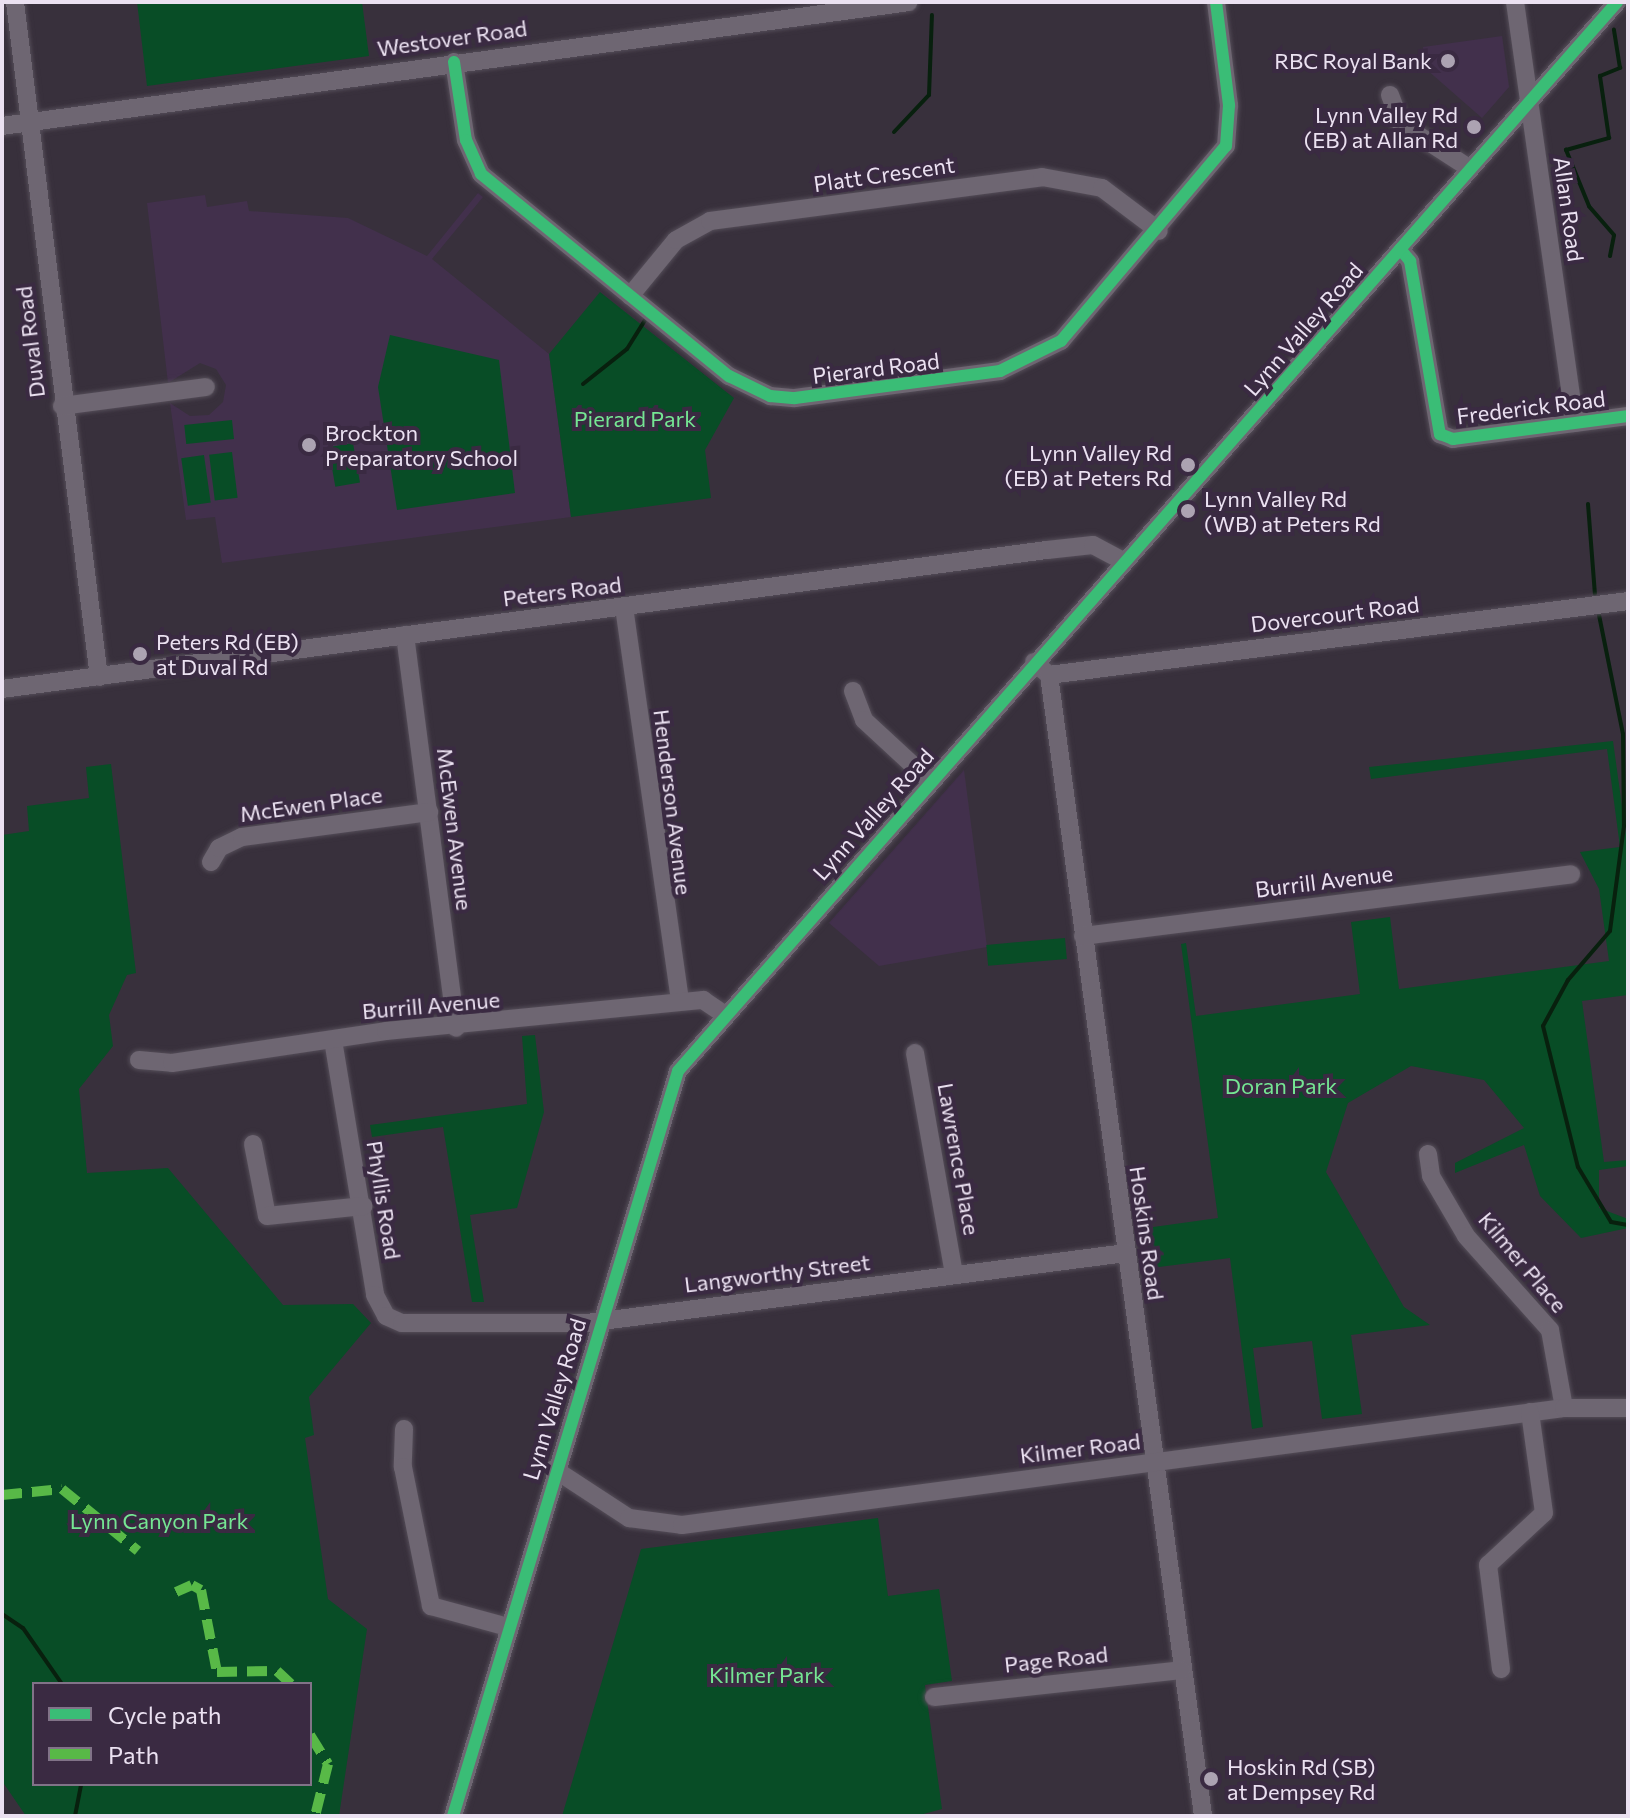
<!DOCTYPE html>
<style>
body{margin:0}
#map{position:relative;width:1630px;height:1818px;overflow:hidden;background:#38303c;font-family:Commissioner,sans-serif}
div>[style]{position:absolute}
.built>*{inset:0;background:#42304c}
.green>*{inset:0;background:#084d26;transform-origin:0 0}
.stream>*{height:4px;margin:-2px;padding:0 2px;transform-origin:2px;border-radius:2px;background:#08200e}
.roads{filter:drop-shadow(0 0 2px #544d58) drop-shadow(0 0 2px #544d58)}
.minor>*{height:18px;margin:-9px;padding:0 9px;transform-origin:9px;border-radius:9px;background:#6e6672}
.quiet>*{height:10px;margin-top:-5px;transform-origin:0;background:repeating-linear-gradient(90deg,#58b947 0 20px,transparent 0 30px)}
.cycleway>*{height:12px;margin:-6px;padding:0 6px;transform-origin:6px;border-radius:6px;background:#3abd76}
.dots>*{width:22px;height:22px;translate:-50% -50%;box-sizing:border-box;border:4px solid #3a2a42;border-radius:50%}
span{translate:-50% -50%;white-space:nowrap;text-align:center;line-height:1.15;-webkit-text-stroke:8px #3a2a42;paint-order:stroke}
.street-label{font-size:22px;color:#ebe1f1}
.poi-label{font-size:22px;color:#ebe1f1}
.right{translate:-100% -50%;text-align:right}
.left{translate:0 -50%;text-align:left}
.park-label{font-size:22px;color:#75e693}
.frame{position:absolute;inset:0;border:4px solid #ebe1f1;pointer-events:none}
.legend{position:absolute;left:32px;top:1682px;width:280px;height:104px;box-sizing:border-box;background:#3a2a42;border:2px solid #817388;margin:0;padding:10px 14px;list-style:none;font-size:24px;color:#ebe1f1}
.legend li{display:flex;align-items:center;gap:16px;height:40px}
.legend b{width:40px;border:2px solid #817388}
</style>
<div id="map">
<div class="built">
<i style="clip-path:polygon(1502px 36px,1509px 87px,1482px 118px,1426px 69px,1423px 47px)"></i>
<i style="clip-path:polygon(478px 193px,483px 197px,432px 259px,549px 354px,571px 517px,222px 563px,215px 517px,186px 520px,170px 403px,190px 416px,209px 415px,223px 402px,226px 385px,216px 369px,200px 363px,168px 383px,147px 203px,205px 195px,207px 207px,247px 201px,249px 211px,348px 218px,427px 256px)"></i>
<i style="clip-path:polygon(964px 770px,987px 947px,879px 966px,829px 923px)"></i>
</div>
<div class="green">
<i style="clip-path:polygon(137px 2px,362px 2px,369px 56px,147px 86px)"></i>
<i style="clip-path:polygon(600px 292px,734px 398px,705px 450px,711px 498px,571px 517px,549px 354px)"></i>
<i style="clip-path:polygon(390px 335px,499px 360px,515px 493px,397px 510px,378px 387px)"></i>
<i style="left:232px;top:420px;width:19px;height:48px;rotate:84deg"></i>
<i style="left:353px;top:443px;width:40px;height:25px;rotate:80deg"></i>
<i style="left:232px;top:452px;width:46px;height:23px;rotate:83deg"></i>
<i style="left:204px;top:455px;width:48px;height:23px;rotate:82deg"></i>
<i style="clip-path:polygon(1613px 741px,1628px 850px,1628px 995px,1582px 1001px,1604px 1162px,1628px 1160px,1628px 1166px,1599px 1170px,1599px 1208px,1628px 1219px,1628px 1228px,1581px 1238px,1540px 1196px,1524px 1145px,1455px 1173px,1455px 1163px,1524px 1128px,1484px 1080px,1411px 1066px,1348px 1103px,1326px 1172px,1404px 1307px,1430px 1325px,1351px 1335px,1362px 1414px,1322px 1419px,1312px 1341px,1253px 1348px,1263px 1427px,1252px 1429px,1230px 1258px,1151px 1268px,1146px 1228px,1218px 1218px,1181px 944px,1186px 943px,1196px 1016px,1360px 994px,1351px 922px,1390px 917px,1399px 989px,1609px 961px,1599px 889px,1580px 852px,1620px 847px,1607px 749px,1371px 779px,1369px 767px)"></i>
<i style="clip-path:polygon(evenodd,111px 764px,136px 973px,127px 975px,109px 1015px,113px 1046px,79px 1089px,87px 1173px,168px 1168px,283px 1305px,353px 1304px,371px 1323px,309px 1397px,314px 1435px,305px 1438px,328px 1599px,367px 1629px,339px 1816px,26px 1816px,2px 1781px,2px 835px,29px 831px,27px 806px,89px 798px,86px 767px,111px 764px,34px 1684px,310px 1684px,310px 1784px,34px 1784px,34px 1684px)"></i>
<i style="left:1065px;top:938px;width:21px;height:79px;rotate:85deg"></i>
<i style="clip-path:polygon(535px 1035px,544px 1112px,517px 1208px,470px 1215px,484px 1302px,472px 1302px,443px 1127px,372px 1137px,370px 1125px,527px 1104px,522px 1036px)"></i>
<i style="clip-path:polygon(878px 1518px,888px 1596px,939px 1589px,940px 1596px,952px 1681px,925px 1685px,942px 1809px,916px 1816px,562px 1816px,641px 1549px)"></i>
</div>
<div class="stream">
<i style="left:894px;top:132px;width:51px;rotate:-46.6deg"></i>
<i style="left:929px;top:95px;width:80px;rotate:-87.9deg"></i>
<i style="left:1610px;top:256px;width:21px;rotate:-79deg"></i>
<i style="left:1614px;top:235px;width:38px;rotate:-131deg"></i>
<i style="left:1589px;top:206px;width:61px;rotate:-112.3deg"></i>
<i style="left:1566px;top:150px;width:45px;rotate:-15.6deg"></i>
<i style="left:1609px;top:138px;width:63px;rotate:-98.3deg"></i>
<i style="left:1600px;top:76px;width:22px;rotate:-22deg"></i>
<i style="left:1620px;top:68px;width:39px;rotate:-99deg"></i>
<i style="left:583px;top:384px;width:56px;rotate:-38.5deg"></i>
<i style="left:627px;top:349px;width:34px;rotate:-58deg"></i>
<i style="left:1588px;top:504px;width:90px;rotate:85.6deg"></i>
<i style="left:1599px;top:615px;width:121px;rotate:78.6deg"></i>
<i style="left:1623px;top:734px;width:92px;rotate:89.4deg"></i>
<i style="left:1624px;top:826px;width:106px;rotate:97.6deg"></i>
<i style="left:1610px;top:931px;width:65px;rotate:130.6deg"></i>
<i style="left:1568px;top:980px;width:52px;rotate:118.5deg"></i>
<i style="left:1543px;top:1026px;width:145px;rotate:76.1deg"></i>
<i style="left:1578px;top:1167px;width:64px;rotate:59deg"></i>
<i style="left:1611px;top:1222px;width:17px;rotate:10deg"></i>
<i style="left:2px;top:1614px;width:25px;rotate:34deg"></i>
<i style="left:23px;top:1628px;width:68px;rotate:55.1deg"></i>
<i style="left:75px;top:1816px;width:33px;rotate:-79deg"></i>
</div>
<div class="roads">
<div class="minor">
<i style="left:15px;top:2px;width:680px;rotate:82.91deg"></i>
<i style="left:1515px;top:2px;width:425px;rotate:81.9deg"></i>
<i style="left:454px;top:62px;width:79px;rotate:81.3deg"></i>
<i style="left:466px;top:140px;width:37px;rotate:66deg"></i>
<i style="left:481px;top:174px;width:320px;rotate:39.2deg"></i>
<i style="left:729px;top:376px;width:46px;rotate:26deg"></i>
<i style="left:770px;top:396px;width:25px;rotate:5deg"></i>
<i style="left:795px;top:398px;width:207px;rotate:-7.5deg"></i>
<i style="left:1000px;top:371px;width:68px;rotate:-26.2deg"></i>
<i style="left:1061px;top:341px;width:255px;rotate:-49.8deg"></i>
<i style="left:1226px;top:146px;width:41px;rotate:-85.8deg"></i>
<i style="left:1229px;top:105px;width:104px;rotate:-97.2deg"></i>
<i style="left:1390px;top:95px;width:31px;rotate:69deg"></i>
<i style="left:1401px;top:124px;width:81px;rotate:32.9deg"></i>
<i style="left:2px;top:126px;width:915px;rotate:-7.78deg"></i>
<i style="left:1400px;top:249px;width:16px;rotate:50deg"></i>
<i style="left:1410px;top:261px;width:176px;rotate:80.2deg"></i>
<i style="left:1440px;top:434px;width:14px;rotate:21deg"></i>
<i style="left:1453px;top:439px;width:177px;rotate:-7.5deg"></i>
<i style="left:630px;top:296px;width:72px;rotate:-50.6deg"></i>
<i style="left:676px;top:240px;width:39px;rotate:-29deg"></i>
<i style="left:710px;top:221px;width:335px;rotate:-7.5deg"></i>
<i style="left:1042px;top:177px;width:61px;rotate:10.4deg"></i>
<i style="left:1102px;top:188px;width:71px;rotate:37deg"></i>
<i style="left:62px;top:406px;width:145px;rotate:-7.5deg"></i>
<i style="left:624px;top:607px;width:398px;rotate:81.9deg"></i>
<i style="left:405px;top:635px;width:396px;rotate:82.6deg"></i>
<i style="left:1034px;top:662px;width:20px;rotate:41deg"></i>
<i style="left:1049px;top:675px;width:1151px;rotate:82.31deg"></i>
<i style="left:1049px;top:675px;width:584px;rotate:-7.28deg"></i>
<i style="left:2px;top:689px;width:1054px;rotate:-7.58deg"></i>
<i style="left:1047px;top:550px;width:46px;rotate:-6.2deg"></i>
<i style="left:1093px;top:545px;width:34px;rotate:28deg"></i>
<i style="left:853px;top:691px;width:31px;rotate:69deg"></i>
<i style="left:864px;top:720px;width:90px;rotate:42.7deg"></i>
<i style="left:211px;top:862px;width:16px;rotate:-60deg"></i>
<i style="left:219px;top:848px;width:25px;rotate:-26deg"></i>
<i style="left:242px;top:837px;width:189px;rotate:-7.6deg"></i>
<i style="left:1083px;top:936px;width:492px;rotate:-7.2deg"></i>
<i style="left:333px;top:1040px;width:258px;rotate:80.6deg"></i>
<i style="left:375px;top:1295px;width:24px;rotate:62deg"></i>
<i style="left:386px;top:1316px;width:17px;rotate:24deg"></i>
<i style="left:402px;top:1323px;width:185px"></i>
<i style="left:587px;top:1323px;width:544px;rotate:-7.4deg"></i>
<i style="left:915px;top:1053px;width:224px;rotate:80deg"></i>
<i style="left:139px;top:1060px;width:33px;rotate:5deg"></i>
<i style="left:172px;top:1063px;width:216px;rotate:-8.5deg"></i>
<i style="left:386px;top:1031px;width:319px;rotate:-5.6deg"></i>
<i style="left:703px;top:1000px;width:25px;rotate:34deg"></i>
<i style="left:253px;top:1144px;width:73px;rotate:79deg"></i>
<i style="left:267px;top:1216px;width:97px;rotate:-5.9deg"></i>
<i style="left:1428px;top:1154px;width:22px;rotate:82deg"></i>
<i style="left:1431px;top:1176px;width:69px;rotate:59.7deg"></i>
<i style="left:1466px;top:1236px;width:126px;rotate:48.2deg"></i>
<i style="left:1550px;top:1330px;width:79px;rotate:79.8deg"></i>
<i style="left:404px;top:1429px;width:38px;rotate:92deg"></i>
<i style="left:403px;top:1467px;width:142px;rotate:78.6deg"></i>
<i style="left:431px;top:1606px;width:80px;rotate:15.3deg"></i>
<i style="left:554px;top:1469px;width:90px;rotate:33.2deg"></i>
<i style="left:629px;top:1518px;width:53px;rotate:7.5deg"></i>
<i style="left:682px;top:1525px;width:890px;rotate:-7.56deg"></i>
<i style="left:1564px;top:1408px;width:64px"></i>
<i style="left:1501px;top:1669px;width:105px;rotate:-97.1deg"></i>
<i style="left:1488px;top:1565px;width:76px;rotate:-42.9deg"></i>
<i style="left:1544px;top:1513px;width:102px;rotate:-97.9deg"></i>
<i style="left:934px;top:1697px;width:249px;rotate:-6.2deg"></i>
<i style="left:453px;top:1816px;width:778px;rotate:-73.19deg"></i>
<i style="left:678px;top:1071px;width:1423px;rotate:-48.7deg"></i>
</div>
</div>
<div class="quiet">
<i style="left:2px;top:1495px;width:60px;rotate:-5.7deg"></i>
<i style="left:62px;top:1489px;width:98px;rotate:39.2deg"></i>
<i style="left:176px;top:1592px;width:17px;rotate:-24deg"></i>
<i style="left:192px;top:1585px;width:10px;rotate:29deg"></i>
<i style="left:201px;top:1590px;width:84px;rotate:79deg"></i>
<i style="left:217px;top:1672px;width:60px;rotate:-1deg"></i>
<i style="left:277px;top:1671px;width:19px;rotate:43deg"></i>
<i style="left:310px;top:1735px;width:34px;rotate:58deg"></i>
<i style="left:328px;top:1764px;width:54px;rotate:104deg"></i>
</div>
<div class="cycleway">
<i style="left:454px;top:62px;width:79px;rotate:81.3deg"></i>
<i style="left:466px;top:140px;width:37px;rotate:66deg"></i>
<i style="left:481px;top:174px;width:320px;rotate:39.2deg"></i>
<i style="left:729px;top:376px;width:46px;rotate:26deg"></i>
<i style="left:770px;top:396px;width:25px;rotate:5deg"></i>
<i style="left:795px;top:398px;width:207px;rotate:-7.5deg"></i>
<i style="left:1000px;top:371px;width:68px;rotate:-26.2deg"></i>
<i style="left:1061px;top:341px;width:255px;rotate:-49.8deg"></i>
<i style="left:1226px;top:146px;width:41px;rotate:-85.8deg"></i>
<i style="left:1229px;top:105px;width:104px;rotate:-97.2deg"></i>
<i style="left:1400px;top:249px;width:16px;rotate:50deg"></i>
<i style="left:1410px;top:261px;width:176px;rotate:80.2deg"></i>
<i style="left:1440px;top:434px;width:14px;rotate:21deg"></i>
<i style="left:1453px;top:439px;width:177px;rotate:-7.5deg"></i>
<i style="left:453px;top:1816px;width:778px;rotate:-73.19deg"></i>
<i style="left:678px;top:1071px;width:1423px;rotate:-48.7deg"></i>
</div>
<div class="dots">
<i style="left:1448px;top:61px;background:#aca3b2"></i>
<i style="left:1474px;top:127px;background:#aca3b2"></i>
<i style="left:309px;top:445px;background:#aca3b2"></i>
<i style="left:1188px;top:465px;background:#aca3b2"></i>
<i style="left:1188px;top:511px;background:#aca3b2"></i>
<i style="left:140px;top:654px;background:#aca3b2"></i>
<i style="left:1211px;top:1779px;background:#aca3b2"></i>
</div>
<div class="street-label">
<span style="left:452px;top:38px;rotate:-8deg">Westover Road</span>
<span style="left:884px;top:174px;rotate:-8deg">Platt Crescent</span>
<span style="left:1569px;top:209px;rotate:82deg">Allan Road</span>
<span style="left:1303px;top:329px;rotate:-49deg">Lynn Valley Road</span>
<span style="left:30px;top:342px;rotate:-97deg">Duval Road</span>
<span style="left:876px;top:368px;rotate:-7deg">Pierard Road</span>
<span style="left:1531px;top:407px;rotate:-7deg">Frederick Road</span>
<span style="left:562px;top:591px;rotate:-7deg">Peters Road</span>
<span style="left:1335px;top:614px;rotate:-7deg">Dovercourt Road</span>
<span style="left:673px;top:802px;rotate:83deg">Henderson Avenue</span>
<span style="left:311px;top:804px;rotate:-8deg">McEwen Place</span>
<span style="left:873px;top:814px;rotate:-48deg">Lynn Valley Road</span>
<span style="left:455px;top:829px;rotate:83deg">McEwen Avenue</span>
<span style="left:1324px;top:881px;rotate:-7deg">Burrill Avenue</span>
<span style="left:431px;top:1005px;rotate:-5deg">Burrill Avenue</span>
<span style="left:959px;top:1159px;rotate:80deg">Lawrence Place</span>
<span style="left:384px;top:1200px;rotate:81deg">Phyllis Road</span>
<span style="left:1147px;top:1233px;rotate:82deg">Hoskins Road</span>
<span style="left:1523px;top:1262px;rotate:50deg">Kilmer Place</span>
<span style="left:777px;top:1273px;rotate:-7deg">Langworthy Street</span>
<span style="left:554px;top:1399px;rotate:-73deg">Lynn Valley Road</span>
<span style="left:1080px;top:1448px;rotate:-7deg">Kilmer Road</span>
<span style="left:1056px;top:1659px;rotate:-6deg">Page Road</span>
</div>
<div class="poi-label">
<span class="right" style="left:1432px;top:61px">RBC Royal Bank</span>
<span class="right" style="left:1458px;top:127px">Lynn Valley Rd<br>(EB) at Allan Rd</span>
<span class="left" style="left:325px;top:445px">Brockton<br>Preparatory School</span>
<span class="right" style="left:1172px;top:465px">Lynn Valley Rd<br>(EB) at Peters Rd</span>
<span class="left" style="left:1204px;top:511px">Lynn Valley Rd<br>(WB) at Peters Rd</span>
<span class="left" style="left:156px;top:654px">Peters Rd (EB)<br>at Duval Rd</span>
<span class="left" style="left:1227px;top:1779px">Hoskin Rd (SB)<br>at Dempsey Rd</span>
</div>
<div class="park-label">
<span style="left:635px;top:419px">Pierard Park</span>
<span style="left:1281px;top:1086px">Doran Park</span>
<span style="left:159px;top:1521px">Lynn Canyon Park</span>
<span style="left:767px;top:1675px">Kilmer Park</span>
</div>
<div class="frame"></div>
<ul class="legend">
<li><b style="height:10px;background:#3abd76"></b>Cycle path</li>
<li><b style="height:10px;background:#58b947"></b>Path</li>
</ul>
</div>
